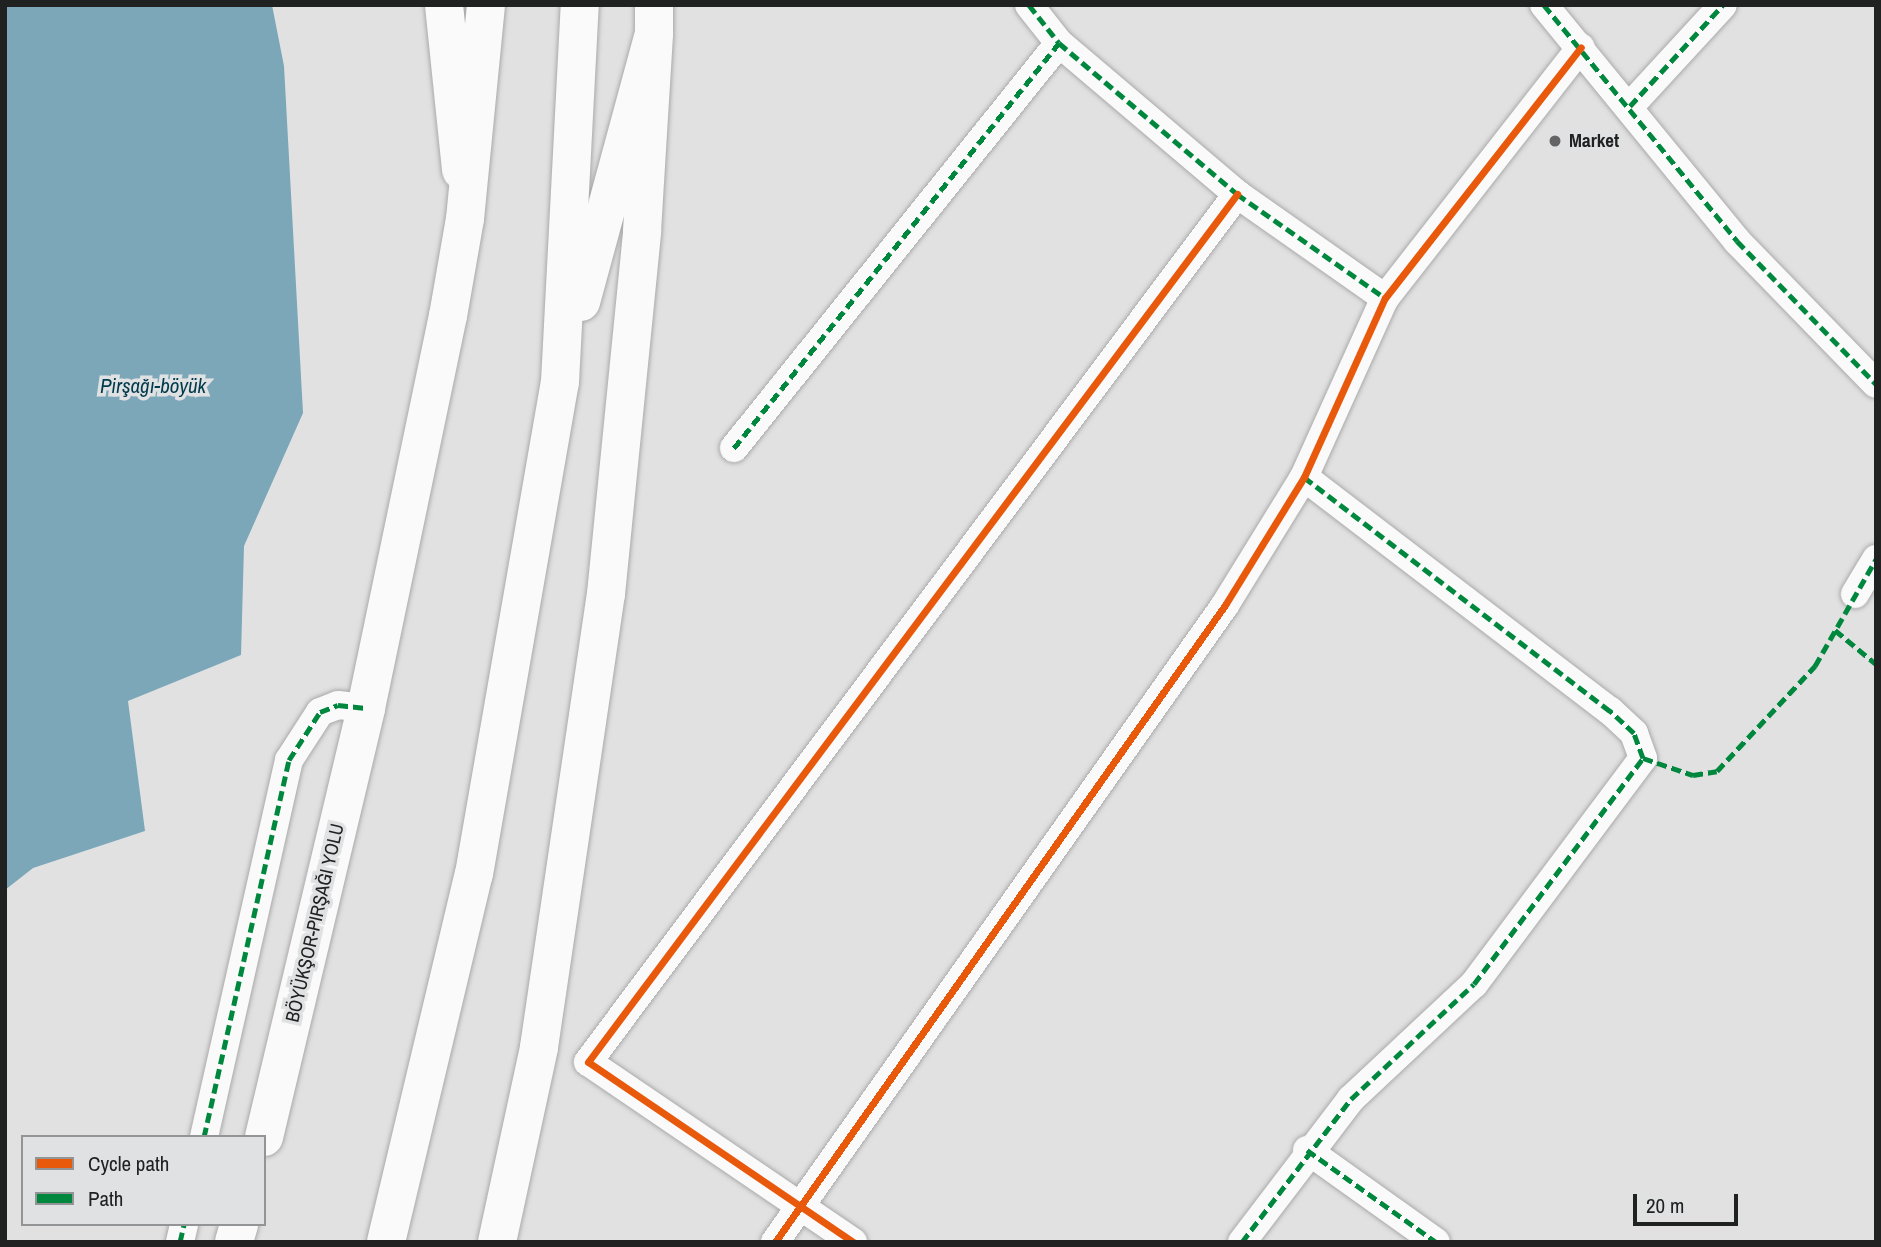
<!DOCTYPE html>
<meta charset="utf-8">
<style>
body{margin:0}
#map{position:relative;width:1881px;height:1247px;overflow:hidden;background:#e1e1e1;font-family:"Archivo Narrow",sans-serif}
div>[style]{position:absolute}
.water>*{inset:0;background:#7ba7b9}
.roads{filter:drop-shadow(0 0 2px #aaa) drop-shadow(0 0 2px #aaa)}
.minor>*{height:28px;margin:-14px;padding:0 14px;transform-origin:14px;border-radius:14px;background:#fafafa}
.primary>*{height:38px;margin:-19px;padding:0 19px;transform-origin:19px;border-radius:19px;background:#fafafa}
.trunk>*{height:38px;margin:-19px;padding:0 19px;transform-origin:19px;border-radius:19px;background:#fafafa}
.quiet>*{height:5px;margin-top:-2.5px;transform-origin:0;background:repeating-linear-gradient(90deg,#00873e 0 10px,transparent 0 15px)}
.cycleway>*{height:7px;margin:-3.5px;padding:0 3.5px;transform-origin:3.5px;border-radius:3.5px;background:#e8590c}
.dots>*{width:19px;height:19px;translate:-50% -50%;box-sizing:border-box;border:4px solid #e0e1e2;border-radius:50%}
span{translate:-50% -50%;white-space:nowrap;text-align:center;line-height:1.15;-webkit-text-stroke:7px #e0e1e2;paint-order:stroke}
.poi-label{font-size:19px;color:#202121;font-weight:700}
.left{translate:0 -50%;text-align:left}
.street-label{font-size:19px;color:#202121}
.water-label{font-size:21px;color:#003a4d;font-style:italic}
.frame{position:absolute;inset:0;border:7px solid #202121;pointer-events:none}
.legend{position:absolute;left:21px;top:1135px;width:245px;height:91px;box-sizing:border-box;background:#e0e1e2;border:2px solid #939495;margin:0;padding:9px 12px;list-style:none;font-size:21px;color:#202121}
.legend li{display:flex;align-items:center;gap:14px;height:35px}
.legend b{width:35px;border:2px solid #939495}
.scale{position:absolute;left:1633px;top:1194px;width:105px;height:32px;box-sizing:border-box;border:4px solid #202121;border-top:0;padding-left:9px;font-size:21px;line-height:24px;white-space:nowrap;color:#202121;-webkit-text-stroke:5px #e0e1e2;paint-order:stroke}
</style>
<div id="map">
<div class="water">
<i style="clip-path:polygon(5px 5px,272px 5px,284px 66px,303px 413px,244px 546px,241px 655px,128px 701px,145px 831px,33px 868px,5px 890px)"></i>
</div>
<div class="roads">
<div class="minor">
<i style="left:1029px;top:5px;width:48px;rotate:51.7deg"></i>
<i style="left:1059px;top:43px;width:233px;rotate:40.3deg"></i>
<i style="left:1237px;top:194px;width:181px;rotate:35.1deg"></i>
<i style="left:1544px;top:5px;width:305px;rotate:50.7deg"></i>
<i style="left:1737px;top:241px;width:199px;rotate:45.8deg"></i>
<i style="left:1630px;top:106px;width:137px;rotate:-47.4deg"></i>
<i style="left:734px;top:448px;width:519px;rotate:-51.25deg"></i>
<i style="left:1855px;top:594px;width:41px;rotate:-59deg"></i>
<i style="left:204px;top:1137px;width:386px;rotate:-77.3deg"></i>
<i style="left:289px;top:760px;width:57px;rotate:-57.1deg"></i>
<i style="left:320px;top:712px;width:19px;rotate:-21deg"></i>
<i style="left:338px;top:705px;width:28px;rotate:6deg"></i>
<i style="left:1307px;top:1150px;width:158px;rotate:35.5deg"></i>
<i style="left:180px;top:1242px;width:18px;rotate:-77deg"></i>
<i style="left:775px;top:1242px;width:780px;rotate:-54.76deg"></i>
<i style="left:1225px;top:605px;width:150px;rotate:-58.3deg"></i>
<i style="left:1304px;top:477px;width:196px;rotate:-65.7deg"></i>
<i style="left:1385px;top:298px;width:318px;rotate:-52deg"></i>
<i style="left:853px;top:1242px;width:320px;rotate:-145.8deg"></i>
<i style="left:588px;top:1062px;width:1084px;rotate:-53.21deg"></i>
<i style="left:1242px;top:1242px;width:180px;rotate:-52.7deg"></i>
<i style="left:1351px;top:1099px;width:168px;rotate:-43.1deg"></i>
<i style="left:1474px;top:984px;width:282px;rotate:-53.2deg"></i>
<i style="left:1643px;top:758px;width:27px;rotate:-110deg"></i>
<i style="left:1634px;top:733px;width:33px;rotate:-137deg"></i>
<i style="left:1610px;top:711px;width:385px;rotate:-142.6deg"></i>
</div>
<div class="primary">
<i style="left:444px;top:5px;width:166px;rotate:84.1deg"></i>
</div>
<div class="trunk">
<i style="left:581px;top:302px;width:279px;rotate:-74.8deg"></i>
<i style="left:654px;top:33px;width:28px;rotate:-90deg"></i>
<i style="left:264px;top:1137px;width:441px;rotate:-76.6deg"></i>
<i style="left:366px;top:708px;width:400px;rotate:-78.2deg"></i>
<i style="left:448px;top:316px;width:98px;rotate:-80.1deg"></i>
<i style="left:465px;top:219px;width:215px;rotate:-84.4deg"></i>
<i style="left:234px;top:1242px;width:19px;rotate:-74deg"></i>
<i style="left:386px;top:1242px;width:378px;rotate:-76.6deg"></i>
<i style="left:474px;top:874px;width:499px;rotate:-80.1deg"></i>
<i style="left:560px;top:382px;width:378px;rotate:-87deg"></i>
<i style="left:497px;top:1242px;width:199px;rotate:-77.8deg"></i>
<i style="left:539px;top:1047px;width:458px;rotate:-81.6deg"></i>
<i style="left:606px;top:594px;width:365px;rotate:-84.3deg"></i>
<i style="left:642px;top:231px;width:198px;rotate:-86.5deg"></i>
</div>
</div>
<div class="quiet">
<i style="left:1029px;top:5px;width:48px;rotate:51.7deg"></i>
<i style="left:1059px;top:43px;width:233px;rotate:40.3deg"></i>
<i style="left:1237px;top:194px;width:181px;rotate:35.1deg"></i>
<i style="left:1544px;top:5px;width:305px;rotate:50.7deg"></i>
<i style="left:1737px;top:241px;width:199px;rotate:45.8deg"></i>
<i style="left:1630px;top:106px;width:137px;rotate:-47.4deg"></i>
<i style="left:734px;top:448px;width:519px;rotate:-51.25deg"></i>
<i style="left:1835px;top:630px;width:53px;rotate:39.7deg"></i>
<i style="left:1643px;top:758px;width:53px;rotate:18.8deg"></i>
<i style="left:1693px;top:775px;width:24px;rotate:-9deg"></i>
<i style="left:1717px;top:771px;width:144px;rotate:-47deg"></i>
<i style="left:1815px;top:666px;width:123px;rotate:-60.3deg"></i>
<i style="left:204px;top:1137px;width:386px;rotate:-77.3deg"></i>
<i style="left:289px;top:760px;width:57px;rotate:-57.1deg"></i>
<i style="left:320px;top:712px;width:19px;rotate:-21deg"></i>
<i style="left:338px;top:705px;width:28px;rotate:6deg"></i>
<i style="left:1307px;top:1150px;width:158px;rotate:35.5deg"></i>
<i style="left:180px;top:1242px;width:18px;rotate:-77deg"></i>
<i style="left:1242px;top:1242px;width:180px;rotate:-52.7deg"></i>
<i style="left:1351px;top:1099px;width:168px;rotate:-43.1deg"></i>
<i style="left:1474px;top:984px;width:282px;rotate:-53.2deg"></i>
<i style="left:1643px;top:758px;width:27px;rotate:-110deg"></i>
<i style="left:1634px;top:733px;width:33px;rotate:-137deg"></i>
<i style="left:1610px;top:711px;width:385px;rotate:-142.6deg"></i>
</div>
<div class="cycleway">
<i style="left:775px;top:1242px;width:780px;rotate:-54.76deg"></i>
<i style="left:1225px;top:605px;width:150px;rotate:-58.3deg"></i>
<i style="left:1304px;top:477px;width:196px;rotate:-65.7deg"></i>
<i style="left:1385px;top:298px;width:318px;rotate:-52deg"></i>
<i style="left:853px;top:1242px;width:320px;rotate:-145.8deg"></i>
<i style="left:588px;top:1062px;width:1084px;rotate:-53.21deg"></i>
</div>
<div class="dots">
<i style="left:1555px;top:141px;background:#646464"></i>
</div>
<div class="poi-label">
<span class="left" style="left:1569px;top:141px">Market</span>
</div>
<div class="street-label">
<span style="left:315px;top:923px;rotate:-77deg">BÖYÜKŞOR-PIRŞAĞI YOLU</span>
</div>
<div class="water-label">
<span style="left:153px;top:386px">Pirşağı-böyük</span>
</div>
<div class="frame"></div>
<ul class="legend">
<li><b style="height:9px;background:#e8590c"></b>Cycle path</li>
<li><b style="height:9px;background:#00873e"></b>Path</li>
</ul>
<div class="scale">20 m</div>
</div>
